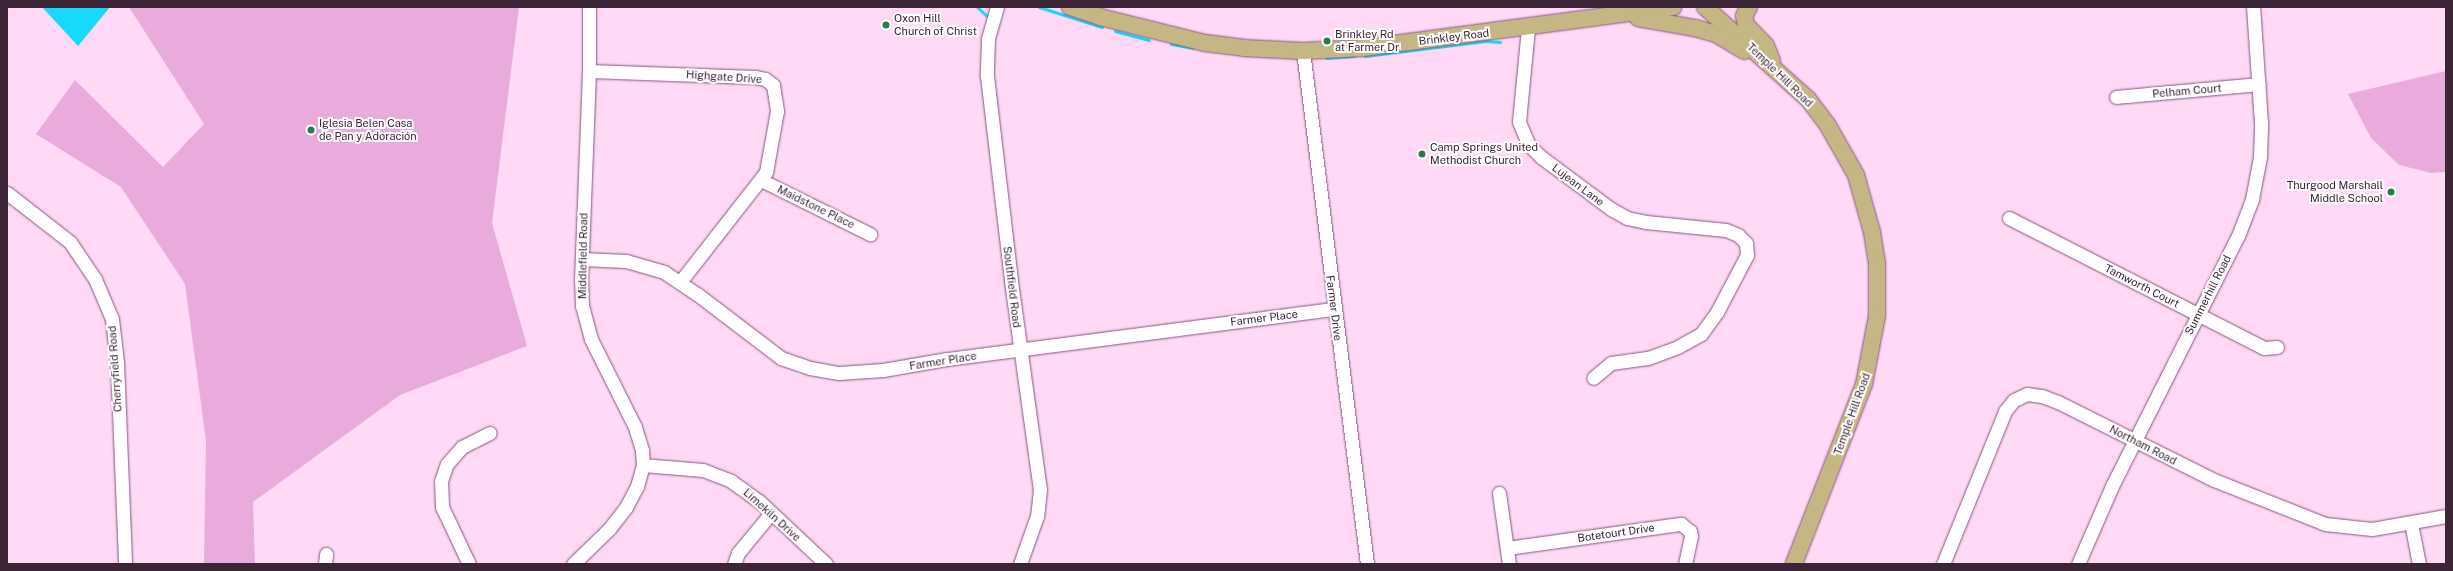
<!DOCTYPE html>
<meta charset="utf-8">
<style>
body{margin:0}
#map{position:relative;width:2453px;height:571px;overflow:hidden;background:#ffd9f5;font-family:"Public Sans",sans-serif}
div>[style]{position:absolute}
.green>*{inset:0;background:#e9abdb}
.water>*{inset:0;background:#17d9fb}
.stream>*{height:3px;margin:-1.5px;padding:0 1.5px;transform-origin:1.5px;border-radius:1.5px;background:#17d9fb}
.roads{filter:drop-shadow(0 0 1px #89547e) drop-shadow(0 0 1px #89547e)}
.minor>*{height:13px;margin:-6.5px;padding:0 6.5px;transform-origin:6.5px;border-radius:6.5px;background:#fff}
.major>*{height:16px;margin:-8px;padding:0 8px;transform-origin:8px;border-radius:8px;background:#c4b784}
.dots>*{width:11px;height:11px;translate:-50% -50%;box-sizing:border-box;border:2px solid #fff;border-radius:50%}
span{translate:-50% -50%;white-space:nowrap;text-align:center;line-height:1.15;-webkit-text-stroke:4px #fff;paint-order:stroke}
.poi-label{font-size:11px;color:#3d2538}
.left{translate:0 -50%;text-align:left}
.right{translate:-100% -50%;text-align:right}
.street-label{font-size:11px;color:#3d2538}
.frame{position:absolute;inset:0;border:8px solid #3d2538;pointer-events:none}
</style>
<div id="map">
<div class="green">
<i style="clip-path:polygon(129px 7px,519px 7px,492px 223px,527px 346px,400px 395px,253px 502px,255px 564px,204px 564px,206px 441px,185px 284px,121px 187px,36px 134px,75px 80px,163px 167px,204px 124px)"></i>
<i style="clip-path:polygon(2446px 71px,2446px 172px,2431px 173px,2399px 165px,2371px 138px,2348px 94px)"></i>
</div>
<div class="water">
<i style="clip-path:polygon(42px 7px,110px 7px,78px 46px)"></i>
</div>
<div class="stream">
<i style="left:977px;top:7px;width:13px;rotate:42deg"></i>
<i style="left:1039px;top:7px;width:66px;rotate:17.6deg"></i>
<i style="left:1115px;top:31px;width:35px;rotate:15deg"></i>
<i style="left:1171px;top:44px;width:22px;rotate:10deg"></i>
<i style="left:1365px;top:56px;width:121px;rotate:-7.1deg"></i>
<i style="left:1485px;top:41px;width:15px;rotate:4deg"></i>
<i style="left:1326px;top:58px;width:28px;rotate:-4deg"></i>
</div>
<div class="roads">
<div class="minor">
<i style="left:997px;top:7px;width:33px;rotate:106deg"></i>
<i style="left:988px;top:39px;width:37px;rotate:92deg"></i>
<i style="left:987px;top:76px;width:206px;rotate:83.3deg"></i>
<i style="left:1011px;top:281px;width:210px;rotate:82.1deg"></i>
<i style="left:1040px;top:489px;width:27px;rotate:96deg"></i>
<i style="left:1037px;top:516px;width:51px;rotate:109.5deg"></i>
<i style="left:1528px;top:28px;width:94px;rotate:95.5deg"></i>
<i style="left:1519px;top:122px;width:25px;rotate:67deg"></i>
<i style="left:1529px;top:145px;width:17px;rotate:45deg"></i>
<i style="left:1541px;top:157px;width:87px;rotate:36.6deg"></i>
<i style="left:1611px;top:209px;width:18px;rotate:29deg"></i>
<i style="left:1627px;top:218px;width:19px;rotate:12deg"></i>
<i style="left:1646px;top:222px;width:80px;rotate:5.7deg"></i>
<i style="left:1726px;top:230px;width:13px;rotate:23deg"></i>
<i style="left:1738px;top:235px;width:11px;rotate:45deg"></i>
<i style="left:1746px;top:243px;width:12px;rotate:85deg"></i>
<i style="left:1747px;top:255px;width:64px;rotate:117.8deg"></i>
<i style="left:1717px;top:312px;width:27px;rotate:126deg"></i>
<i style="left:1701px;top:334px;width:26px;rotate:151deg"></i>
<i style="left:1678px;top:347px;width:33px;rotate:160deg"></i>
<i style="left:1647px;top:358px;width:36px;rotate:172deg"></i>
<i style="left:1611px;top:363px;width:23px;rotate:140deg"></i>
<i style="left:1303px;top:51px;width:517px;rotate:82.89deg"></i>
<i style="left:589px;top:71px;width:166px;rotate:2.1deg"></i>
<i style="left:755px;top:77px;width:10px;rotate:11deg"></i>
<i style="left:765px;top:79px;width:10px;rotate:37deg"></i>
<i style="left:773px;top:85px;width:26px;rotate:81deg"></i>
<i style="left:777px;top:111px;width:62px;rotate:100.2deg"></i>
<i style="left:766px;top:172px;width:140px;rotate:128deg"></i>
<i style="left:2116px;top:97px;width:143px;rotate:-5.2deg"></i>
<i style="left:761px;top:180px;width:122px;rotate:26.4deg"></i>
<i style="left:7px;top:193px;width:80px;rotate:37.9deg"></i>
<i style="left:70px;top:242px;width:45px;rotate:56deg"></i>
<i style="left:95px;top:279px;width:43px;rotate:67deg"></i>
<i style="left:112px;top:319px;width:43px;rotate:83.4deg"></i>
<i style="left:117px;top:362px;width:202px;rotate:87.7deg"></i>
<i style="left:2009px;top:218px;width:286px;rotate:27deg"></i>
<i style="left:2264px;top:348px;width:13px;rotate:-4deg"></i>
<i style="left:582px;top:259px;width:44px;rotate:2.6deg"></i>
<i style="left:626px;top:261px;width:40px;rotate:16deg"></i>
<i style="left:664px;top:272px;width:40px;rotate:34deg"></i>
<i style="left:697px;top:294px;width:106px;rotate:37.3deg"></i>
<i style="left:781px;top:358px;width:31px;rotate:19deg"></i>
<i style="left:810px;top:368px;width:29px;rotate:10deg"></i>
<i style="left:839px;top:373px;width:44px;rotate:-3.9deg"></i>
<i style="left:883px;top:370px;width:65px;rotate:-9.8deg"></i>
<i style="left:947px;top:359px;width:390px;rotate:-7.4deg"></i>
<i style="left:643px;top:465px;width:60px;rotate:4.8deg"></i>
<i style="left:703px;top:470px;width:30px;rotate:21deg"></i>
<i style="left:731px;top:481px;width:34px;rotate:36deg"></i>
<i style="left:759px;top:501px;width:92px;rotate:43.2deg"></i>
<i style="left:1499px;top:493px;width:72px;rotate:82deg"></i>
<i style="left:2411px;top:523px;width:42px;rotate:79deg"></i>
<i style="left:1507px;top:548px;width:176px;rotate:-7.9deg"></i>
<i style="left:1681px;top:524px;width:11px;rotate:38deg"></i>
<i style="left:1690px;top:531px;width:5px;rotate:79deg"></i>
<i style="left:1691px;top:536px;width:29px;rotate:102deg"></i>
<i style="left:325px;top:564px;width:10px;rotate:-84deg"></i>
<i style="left:469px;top:564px;width:63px;rotate:-115.3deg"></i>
<i style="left:442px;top:507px;width:26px;rotate:-92deg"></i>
<i style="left:441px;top:481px;width:18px;rotate:-71deg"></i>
<i style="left:447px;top:464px;width:23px;rotate:-49deg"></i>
<i style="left:462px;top:447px;width:31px;rotate:-27deg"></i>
<i style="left:573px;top:564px;width:50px;rotate:-44.2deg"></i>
<i style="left:609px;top:529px;width:28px;rotate:-52deg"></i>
<i style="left:626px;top:507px;width:24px;rotate:-62deg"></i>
<i style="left:637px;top:486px;width:22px;rotate:-74deg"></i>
<i style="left:643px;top:465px;width:15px;rotate:-94deg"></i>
<i style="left:642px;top:450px;width:24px;rotate:-107deg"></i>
<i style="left:635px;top:427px;width:98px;rotate:-116.6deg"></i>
<i style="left:591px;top:339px;width:34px;rotate:-105deg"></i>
<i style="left:582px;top:306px;width:26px;rotate:-92deg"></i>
<i style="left:581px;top:280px;width:209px;rotate:-87.8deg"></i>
<i style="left:589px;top:71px;width:64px;rotate:-90deg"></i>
<i style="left:734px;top:564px;width:12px;rotate:-70deg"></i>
<i style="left:738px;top:553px;width:52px;rotate:-50.5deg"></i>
<i style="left:1943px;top:564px;width:165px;rotate:-67.9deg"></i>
<i style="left:2005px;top:411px;width:14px;rotate:-51deg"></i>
<i style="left:2014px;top:400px;width:14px;rotate:-25deg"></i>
<i style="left:2027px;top:394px;width:15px;rotate:8deg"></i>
<i style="left:2042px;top:396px;width:17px;rotate:21deg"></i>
<i style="left:2058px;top:402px;width:174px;rotate:26.6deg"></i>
<i style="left:2214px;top:480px;width:119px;rotate:21.6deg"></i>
<i style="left:2325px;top:524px;width:47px;rotate:6.1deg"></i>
<i style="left:2372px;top:529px;width:75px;rotate:-10deg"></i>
<i style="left:2078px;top:564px;width:85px;rotate:-66.4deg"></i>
<i style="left:2112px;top:486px;width:280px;rotate:-63.3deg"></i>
<i style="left:2238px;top:236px;width:40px;rotate:-69deg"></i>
<i style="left:2252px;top:199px;width:43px;rotate:-79.2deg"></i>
<i style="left:2260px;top:157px;width:34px;rotate:-88deg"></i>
<i style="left:2261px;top:123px;width:116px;rotate:-93.9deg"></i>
</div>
<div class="major">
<i style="left:1070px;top:7px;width:32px;rotate:18deg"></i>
<i style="left:1100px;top:17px;width:108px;rotate:13.9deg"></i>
<i style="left:1205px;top:43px;width:38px;rotate:7deg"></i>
<i style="left:1243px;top:48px;width:60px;rotate:2.9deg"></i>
<i style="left:1303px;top:51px;width:60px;rotate:-2.9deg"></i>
<i style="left:1363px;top:48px;width:313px;rotate:-7.5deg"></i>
<i style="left:1705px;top:7px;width:138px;rotate:41.8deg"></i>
<i style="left:1808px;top:99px;width:31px;rotate:53deg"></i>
<i style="left:1827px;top:124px;width:59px;rotate:60.4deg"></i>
<i style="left:1856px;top:175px;width:59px;rotate:74.3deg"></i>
<i style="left:1872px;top:232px;width:31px;rotate:81deg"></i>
<i style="left:1877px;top:263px;width:53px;rotate:90deg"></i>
<i style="left:1877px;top:316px;width:69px;rotate:100.8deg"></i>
<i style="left:1864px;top:384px;width:193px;rotate:111.3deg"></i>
<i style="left:1749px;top:7px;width:10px;rotate:119deg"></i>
<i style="left:1744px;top:16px;width:9px;rotate:77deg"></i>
<i style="left:1746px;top:25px;width:29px;rotate:46deg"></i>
<i style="left:1766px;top:46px;width:16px;rotate:68deg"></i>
<i style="left:1638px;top:18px;width:58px;rotate:10deg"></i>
<i style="left:1695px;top:28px;width:22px;rotate:16deg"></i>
<i style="left:1716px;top:34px;width:33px;rotate:31deg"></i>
</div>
</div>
<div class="dots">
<i style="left:886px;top:25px;background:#2a7c4d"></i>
<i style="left:1327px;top:41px;background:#2a7c4d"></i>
<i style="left:311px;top:130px;background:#2a7c4d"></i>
<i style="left:1422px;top:154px;background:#2a7c4d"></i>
<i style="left:2391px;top:192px;background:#2a7c4d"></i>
</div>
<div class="poi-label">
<span class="left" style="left:894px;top:25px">Oxon Hill<br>Church of Christ</span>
<span class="left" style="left:1335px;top:41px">Brinkley Rd<br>at Farmer Dr</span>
<span class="left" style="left:319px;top:130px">Iglesia Belen Casa<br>de Pan y Adoración</span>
<span class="left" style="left:1430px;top:154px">Camp Springs United<br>Methodist Church</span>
<span class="right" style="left:2383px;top:192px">Thurgood Marshall<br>Middle School</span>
</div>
<div class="street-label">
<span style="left:1454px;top:37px;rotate:-7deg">Brinkley Road</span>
<span style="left:1780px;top:75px;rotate:44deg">Temple Hill Road</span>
<span style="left:724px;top:77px;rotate:4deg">Highgate Drive</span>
<span style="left:2187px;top:91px;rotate:-5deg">Pelham Court</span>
<span style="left:1578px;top:185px;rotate:37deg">Lujean Lane</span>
<span style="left:816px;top:207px;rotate:26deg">Maidstone Place</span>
<span style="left:583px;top:256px;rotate:-89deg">Middlefield Road</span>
<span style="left:2142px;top:286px;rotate:27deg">Tamworth Court</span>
<span style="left:1012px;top:287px;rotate:83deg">Southfield Road</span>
<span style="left:2208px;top:295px;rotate:-63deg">Summerhill Road</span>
<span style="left:1334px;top:308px;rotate:83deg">Farmer Drive</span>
<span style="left:1264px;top:318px;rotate:-7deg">Farmer Place</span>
<span style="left:943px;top:361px;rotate:-9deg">Farmer Place</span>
<span style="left:115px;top:369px;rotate:-94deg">Cherryfield Road</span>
<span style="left:1852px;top:414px;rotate:-70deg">Temple Hill Road</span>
<span style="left:2143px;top:445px;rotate:27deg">Northam Road</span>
<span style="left:772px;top:515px;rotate:42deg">Limekiln Drive</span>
<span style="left:1616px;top:533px;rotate:-8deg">Botetourt Drive</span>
</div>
<div class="frame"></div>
</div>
